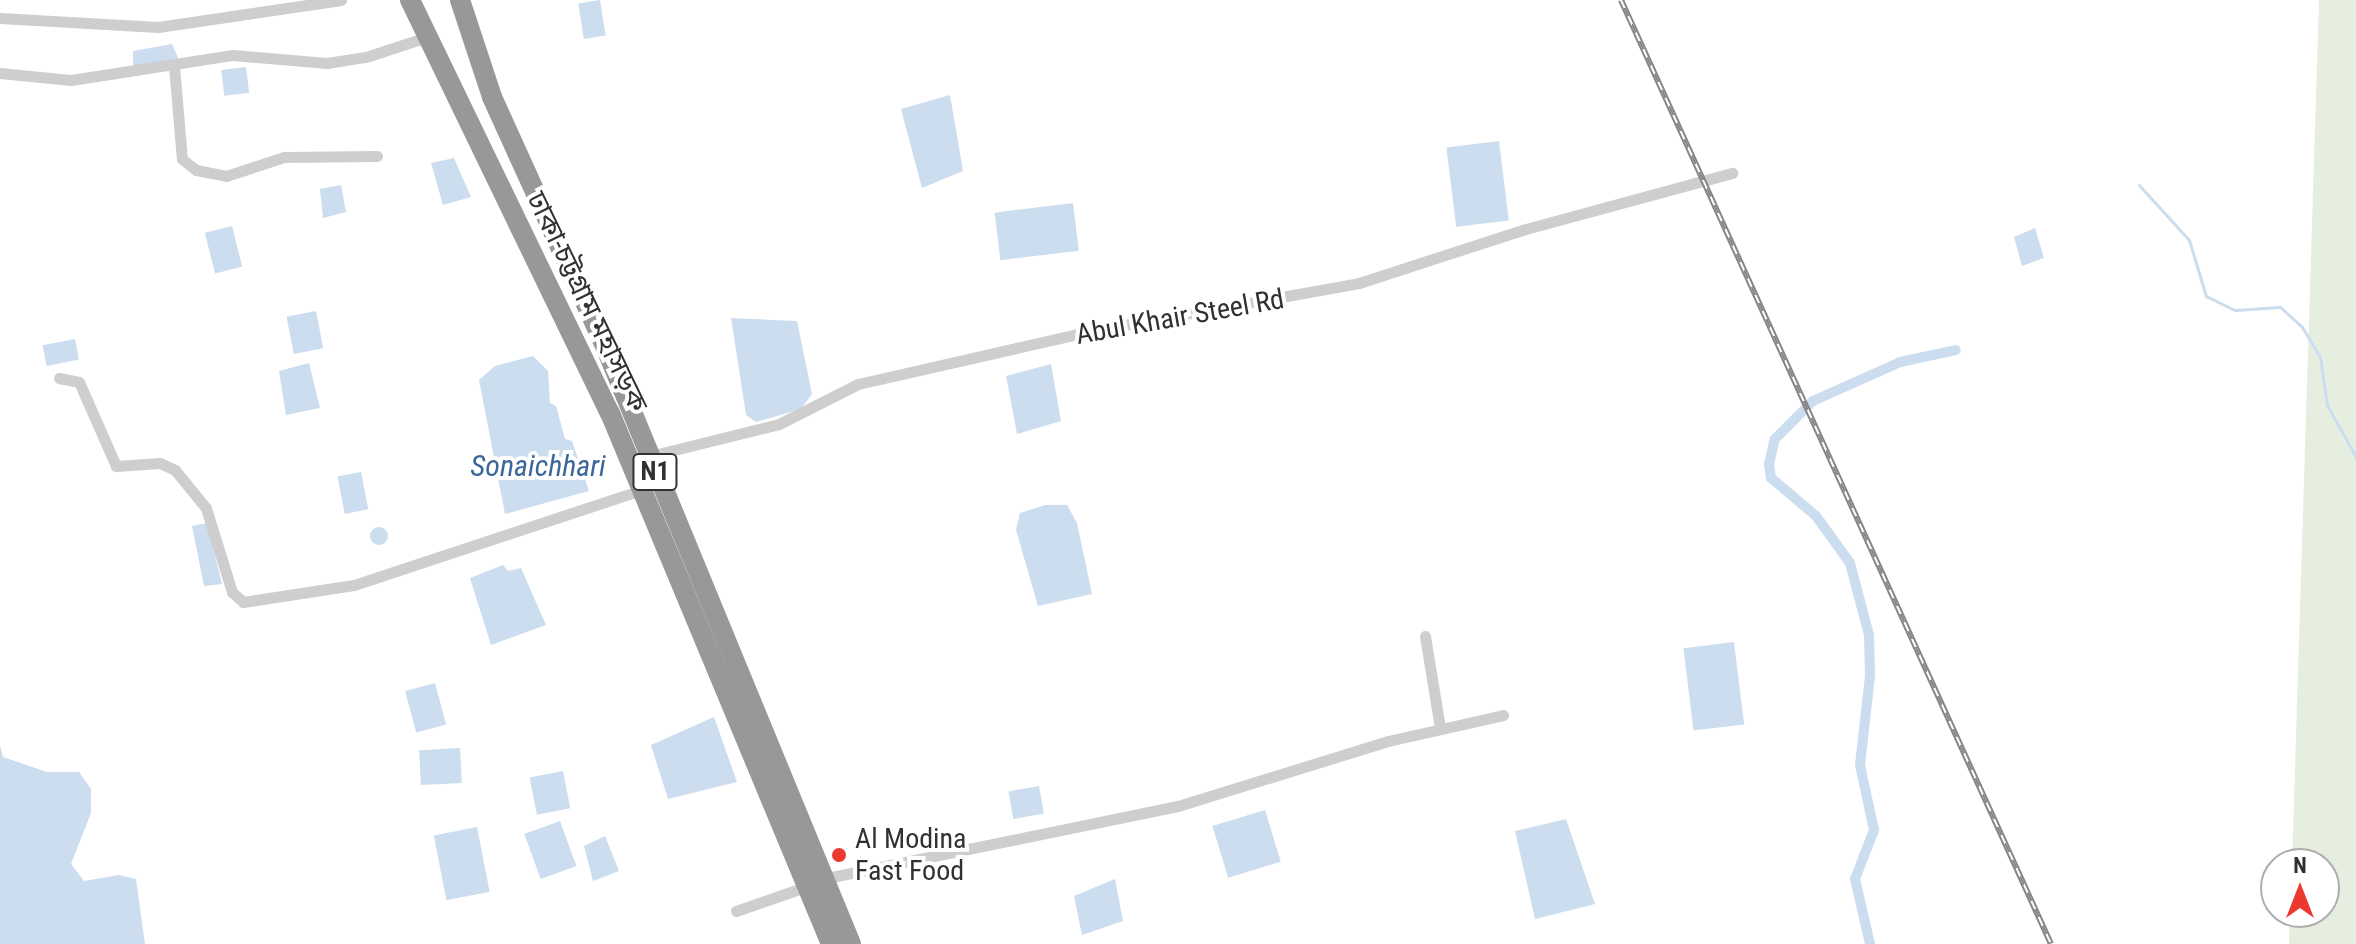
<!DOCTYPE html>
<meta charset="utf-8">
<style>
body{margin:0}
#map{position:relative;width:2356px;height:944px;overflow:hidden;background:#fff;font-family:"Roboto Condensed","Noto Sans Bengali",sans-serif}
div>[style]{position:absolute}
.green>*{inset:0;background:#e6eedf}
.water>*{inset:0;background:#cbddee;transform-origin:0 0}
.round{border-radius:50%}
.stream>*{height:3px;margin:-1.5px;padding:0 1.5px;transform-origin:1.5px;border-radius:1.5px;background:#cbddee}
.canal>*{height:10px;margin:-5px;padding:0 5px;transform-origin:5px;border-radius:5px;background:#cbddee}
.street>*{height:11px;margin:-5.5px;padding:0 5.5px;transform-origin:5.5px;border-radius:5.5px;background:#cecece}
.highway>*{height:20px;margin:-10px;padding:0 10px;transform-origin:10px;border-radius:10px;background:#989898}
.rail>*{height:6px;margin-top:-3px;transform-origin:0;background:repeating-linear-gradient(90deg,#fff 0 9px,#868686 0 18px);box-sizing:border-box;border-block:2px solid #868686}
.dots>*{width:22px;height:22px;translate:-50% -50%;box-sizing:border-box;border:4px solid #fff;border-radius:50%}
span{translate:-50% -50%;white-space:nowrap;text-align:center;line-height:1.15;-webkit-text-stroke:8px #fff;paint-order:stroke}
.shield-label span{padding:2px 6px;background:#fff;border:2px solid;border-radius:6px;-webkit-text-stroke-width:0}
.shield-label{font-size:26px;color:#313131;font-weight:700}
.street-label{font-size:28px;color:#313131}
.poi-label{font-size:28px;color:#313131}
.left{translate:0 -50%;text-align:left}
.water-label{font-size:30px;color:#3b6898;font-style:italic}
.north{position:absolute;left:2260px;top:848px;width:80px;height:80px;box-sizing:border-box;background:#fff;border:2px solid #adadad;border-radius:50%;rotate:0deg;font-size:22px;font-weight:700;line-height:32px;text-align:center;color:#313131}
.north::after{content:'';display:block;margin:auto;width:28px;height:36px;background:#ec3930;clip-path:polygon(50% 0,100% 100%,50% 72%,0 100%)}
</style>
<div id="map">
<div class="green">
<i style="clip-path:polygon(2319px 0,2356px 0,2356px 944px,2289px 944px,2290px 912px,2324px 912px,2324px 864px,2292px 864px)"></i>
</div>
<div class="water">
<i style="left:600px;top:0;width:36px;height:22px;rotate:81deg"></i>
<i style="clip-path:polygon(172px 44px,179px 60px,133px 67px,133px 51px)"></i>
<i style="left:246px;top:67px;width:26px;height:25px;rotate:83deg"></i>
<i style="clip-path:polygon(950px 95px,963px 171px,922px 188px,901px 109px)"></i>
<i style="left:1499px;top:141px;width:80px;height:53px;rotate:83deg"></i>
<i style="clip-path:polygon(454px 158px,471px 197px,443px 205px,431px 163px)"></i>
<i style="clip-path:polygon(341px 185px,346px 212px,323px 218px,320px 189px)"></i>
<i style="left:1073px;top:203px;width:48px;height:79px;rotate:83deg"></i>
<i style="left:232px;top:226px;width:42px;height:28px;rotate:76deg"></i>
<i style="clip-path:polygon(2035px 228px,2044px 258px,2022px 266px,2014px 237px)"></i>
<i style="left:316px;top:311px;width:38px;height:30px;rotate:79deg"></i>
<i style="clip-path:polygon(731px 318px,797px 321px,812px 394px,801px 409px,756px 422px,746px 415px)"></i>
<i style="left:75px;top:339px;width:21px;height:33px;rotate:79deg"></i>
<i style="clip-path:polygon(533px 356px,548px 371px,550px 403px,556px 406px,565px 439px,572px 441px,589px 491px,505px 514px,479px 380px,495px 366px)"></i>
<i style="clip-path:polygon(309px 363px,320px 408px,286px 415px,279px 371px)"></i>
<i style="clip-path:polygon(1051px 364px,1061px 421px,1017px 434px,1006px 376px)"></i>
<i style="left:361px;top:472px;width:38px;height:24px;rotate:79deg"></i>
<i style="clip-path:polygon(1045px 505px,1067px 505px,1077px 523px,1092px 594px,1038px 606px,1016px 530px,1020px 513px)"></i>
<i style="clip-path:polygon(207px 523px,222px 584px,204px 586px,192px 526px)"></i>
<i class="round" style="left:370px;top:527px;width:18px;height:18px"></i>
<i style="clip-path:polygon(503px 565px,508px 571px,521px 568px,546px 625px,491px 645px,470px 578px)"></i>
<i style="left:1734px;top:642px;width:83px;height:51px;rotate:83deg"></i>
<i style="left:435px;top:683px;width:43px;height:31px;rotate:75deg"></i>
<i style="clip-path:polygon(714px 717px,737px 782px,668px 799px,651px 745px)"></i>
<i style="clip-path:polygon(0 745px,3px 757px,47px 772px,79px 772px,91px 789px,91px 813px,71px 864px,84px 881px,119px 875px,136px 879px,145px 944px,0 944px)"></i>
<i style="left:460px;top:748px;width:35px;height:41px;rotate:87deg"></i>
<i style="left:563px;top:771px;width:38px;height:34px;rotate:79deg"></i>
<i style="left:1039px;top:786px;width:28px;height:31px;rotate:80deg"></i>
<i style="left:1265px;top:810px;width:54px;height:55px;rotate:73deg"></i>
<i style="clip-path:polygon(1566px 819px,1595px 904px,1535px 919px,1515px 831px)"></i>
<i style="left:560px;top:821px;width:48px;height:38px;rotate:70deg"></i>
<i style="left:477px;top:827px;width:66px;height:44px;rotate:79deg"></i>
<i style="clip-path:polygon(605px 836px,619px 871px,593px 881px,584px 846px)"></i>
<i style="clip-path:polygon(1115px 879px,1123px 921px,1082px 935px,1074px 896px)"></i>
</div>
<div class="stream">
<i style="left:2139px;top:185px;width:74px;rotate:47.7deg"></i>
<i style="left:2189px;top:240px;width:59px;rotate:73.1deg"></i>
<i style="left:2206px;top:296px;width:32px;rotate:26deg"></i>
<i style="left:2235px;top:310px;width:45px;rotate:-3.8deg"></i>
<i style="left:2280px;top:307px;width:30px;rotate:42deg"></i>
<i style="left:2302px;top:327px;width:35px;rotate:59deg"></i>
<i style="left:2320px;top:357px;width:49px;rotate:81.7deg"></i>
<i style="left:2327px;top:405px;width:60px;rotate:60.9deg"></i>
</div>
<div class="canal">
<i style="left:1870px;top:944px;width:67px;rotate:-103deg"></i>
<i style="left:1855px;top:879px;width:53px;rotate:-68.8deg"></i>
<i style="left:1874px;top:830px;width:66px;rotate:-102.2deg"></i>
<i style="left:1860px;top:765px;width:90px;rotate:-83.6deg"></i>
<i style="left:1870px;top:676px;width:41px;rotate:-91.4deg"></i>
<i style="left:1869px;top:635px;width:74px;rotate:-104.8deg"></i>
<i style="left:1850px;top:563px;width:58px;rotate:-125.9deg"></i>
<i style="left:1816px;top:516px;width:59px;rotate:-139.8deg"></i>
<i style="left:1771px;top:478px;width:14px;rotate:-98deg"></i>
<i style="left:1769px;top:464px;width:26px;rotate:-77deg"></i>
<i style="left:1775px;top:439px;width:54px;rotate:-45deg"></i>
<i style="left:1813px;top:401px;width:95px;rotate:-24.1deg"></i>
<i style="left:1900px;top:362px;width:57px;rotate:-12.1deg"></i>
</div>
<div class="street">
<i style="left:0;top:18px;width:158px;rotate:3.3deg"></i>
<i style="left:158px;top:27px;width:185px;rotate:-8.4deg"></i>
<i style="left:174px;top:66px;width:93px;rotate:85.1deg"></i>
<i style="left:182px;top:159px;width:18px;rotate:38deg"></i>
<i style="left:196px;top:170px;width:31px;rotate:11deg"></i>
<i style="left:226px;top:176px;width:61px;rotate:-18.1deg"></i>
<i style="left:284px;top:157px;width:93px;rotate:-0.6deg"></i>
<i style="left:0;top:73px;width:71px;rotate:5.6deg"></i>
<i style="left:71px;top:80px;width:164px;rotate:-8.8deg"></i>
<i style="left:233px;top:55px;width:94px;rotate:4.9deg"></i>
<i style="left:327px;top:63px;width:39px;rotate:-9deg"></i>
<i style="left:366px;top:57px;width:64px;rotate:-18.2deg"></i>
<i style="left:59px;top:378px;width:20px;rotate:11deg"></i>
<i style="left:79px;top:382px;width:92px;rotate:66.2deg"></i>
<i style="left:116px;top:466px;width:44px;rotate:-3.9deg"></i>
<i style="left:160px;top:463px;width:17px;rotate:25deg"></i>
<i style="left:175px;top:470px;width:49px;rotate:50.8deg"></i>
<i style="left:206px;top:508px;width:88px;rotate:72.8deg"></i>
<i style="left:232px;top:592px;width:15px;rotate:42deg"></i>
<i style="left:243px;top:602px;width:112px;rotate:-8.7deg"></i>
<i style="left:354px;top:585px;width:303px;rotate:-18.3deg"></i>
<i style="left:646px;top:457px;width:137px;rotate:-13.9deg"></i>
<i style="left:779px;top:424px;width:89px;rotate:-26.9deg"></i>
<i style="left:858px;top:384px;width:244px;rotate:-12.8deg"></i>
<i style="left:1096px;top:330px;width:267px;rotate:-10.1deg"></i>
<i style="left:1359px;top:283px;width:171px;rotate:-18deg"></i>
<i style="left:1522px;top:230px;width:218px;rotate:-15.2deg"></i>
<i style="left:1425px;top:636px;width:93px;rotate:80.7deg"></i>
<i style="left:822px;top:879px;width:363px;rotate:-11.6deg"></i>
<i style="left:1178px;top:806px;width:220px;rotate:-17.2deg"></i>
<i style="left:1388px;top:741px;width:118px;rotate:-12.7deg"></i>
<i style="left:736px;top:911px;width:73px;rotate:-19.2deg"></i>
</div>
<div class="highway">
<i style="left:410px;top:0;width:459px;rotate:64.2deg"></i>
<i style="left:610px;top:413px;width:575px;rotate:67.4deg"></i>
<i style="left:460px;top:0;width:102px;rotate:71.7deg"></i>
<i style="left:492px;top:97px;width:279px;rotate:65.6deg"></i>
<i style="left:607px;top:351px;width:641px;rotate:67.63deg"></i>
</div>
<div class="rail">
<i style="left:1621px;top:0;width:1037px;rotate:65.51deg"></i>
</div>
<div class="dots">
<i style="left:839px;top:855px;background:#ec3930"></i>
</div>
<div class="shield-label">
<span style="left:655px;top:472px">N1</span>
</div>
<div class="street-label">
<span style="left:587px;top:302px;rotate:64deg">ঢাকা-চট্টগ্রাম মহাসড়ক</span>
<span style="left:1180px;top:317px;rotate:-10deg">Abul Khair Steel Rd</span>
</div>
<div class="poi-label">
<span class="left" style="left:855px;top:855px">Al Modina<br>Fast Food</span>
</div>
<div class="water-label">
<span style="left:538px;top:466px">Sonaichhari</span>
</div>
<div class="north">N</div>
</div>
